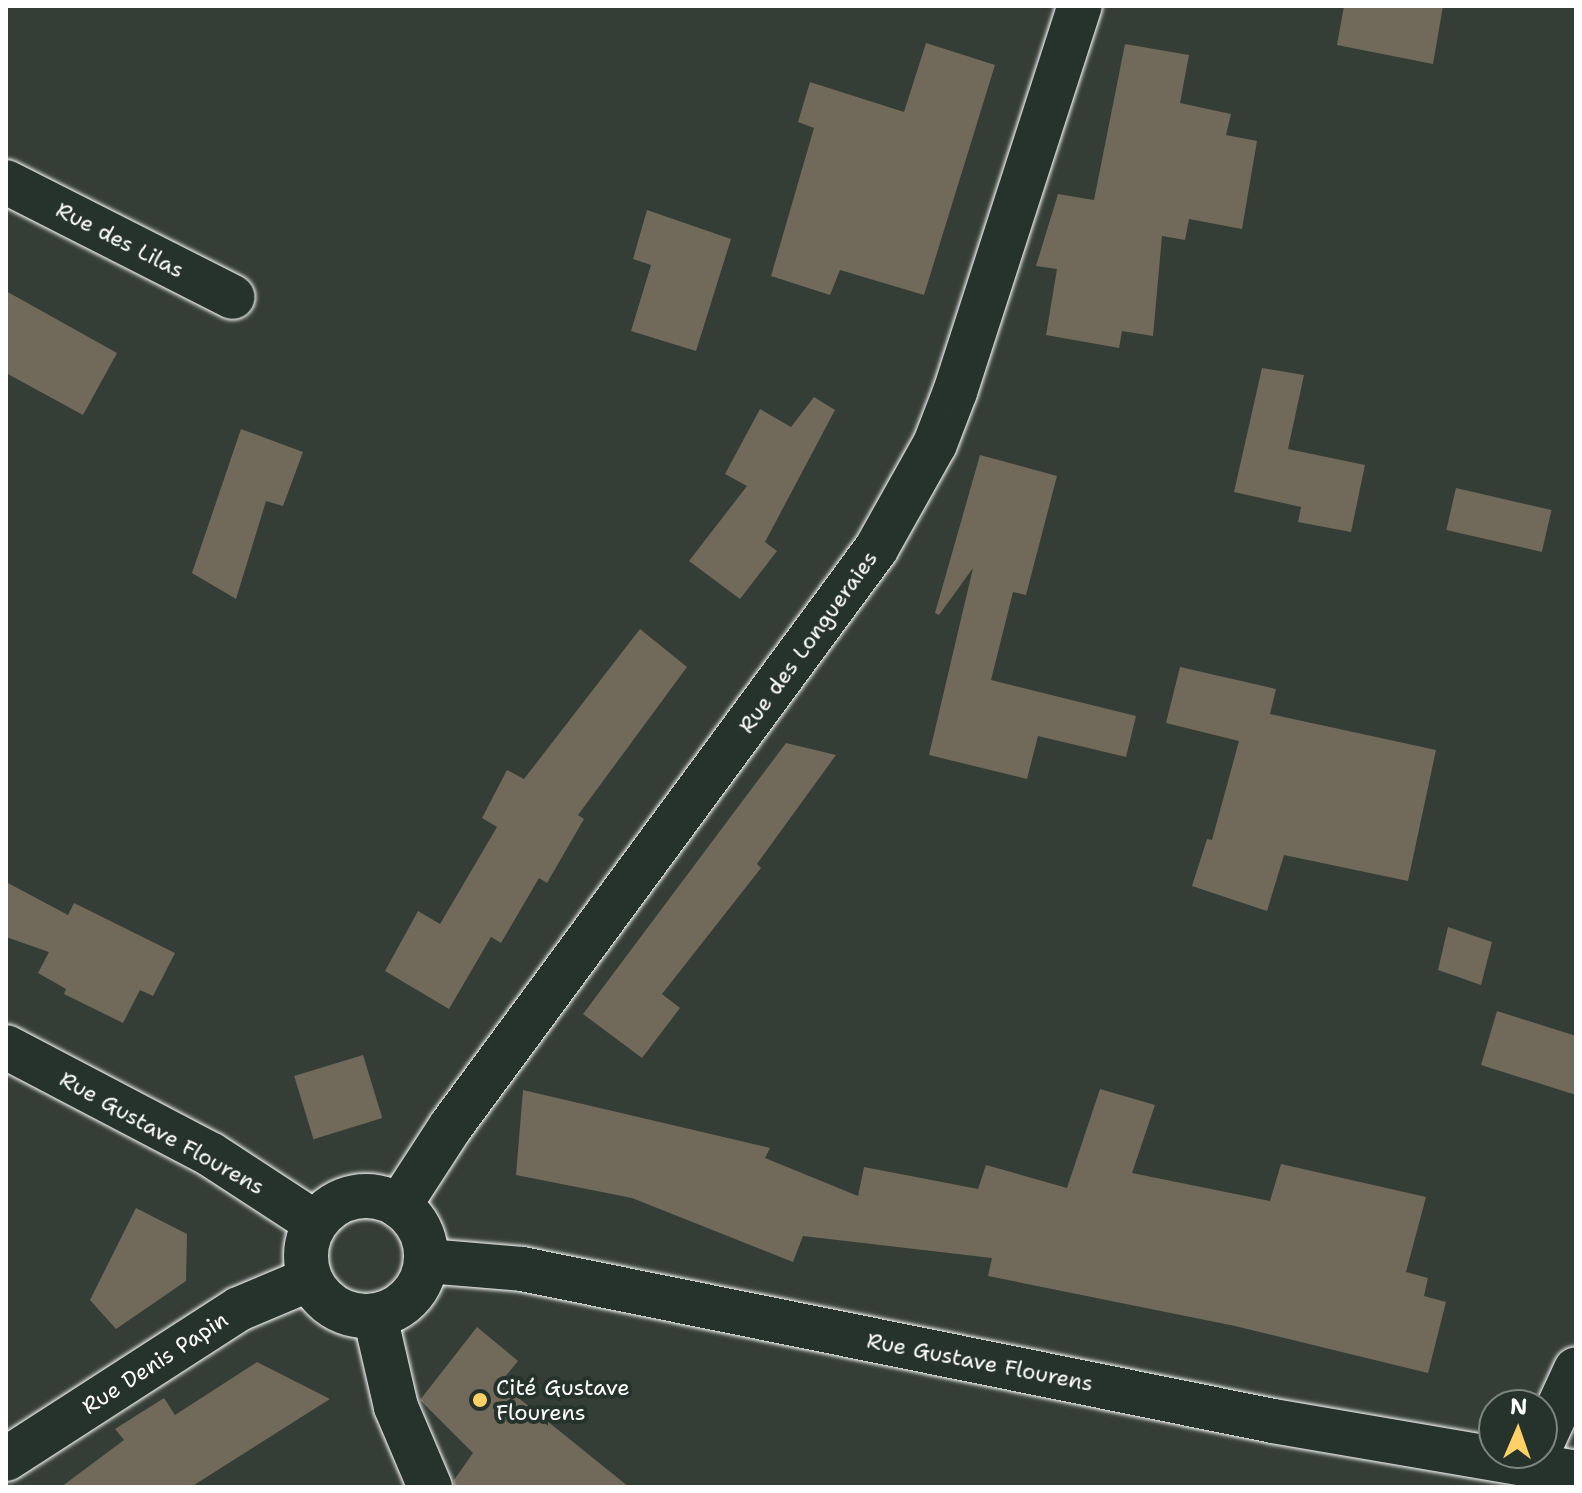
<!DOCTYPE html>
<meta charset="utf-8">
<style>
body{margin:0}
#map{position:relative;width:1582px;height:1493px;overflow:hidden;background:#353e36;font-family:"Shantell Sans",sans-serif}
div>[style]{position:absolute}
.building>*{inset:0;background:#716959;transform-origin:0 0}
.roads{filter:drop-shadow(0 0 2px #fff) drop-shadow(0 0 2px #fff)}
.minor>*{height:44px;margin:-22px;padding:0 22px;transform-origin:22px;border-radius:22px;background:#26332d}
.minor>.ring{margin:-22px;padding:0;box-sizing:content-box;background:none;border:44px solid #26332d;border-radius:50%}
.dots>*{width:22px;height:22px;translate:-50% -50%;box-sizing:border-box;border:4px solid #26332d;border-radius:50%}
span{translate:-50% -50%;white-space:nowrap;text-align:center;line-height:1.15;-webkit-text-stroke:8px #26332d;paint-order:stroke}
.street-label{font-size:22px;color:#fff}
.poi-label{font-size:22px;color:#fff}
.left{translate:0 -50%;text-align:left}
.frame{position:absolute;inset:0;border:8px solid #fff;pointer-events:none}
.north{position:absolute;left:1478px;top:1389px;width:80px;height:80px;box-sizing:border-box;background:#26332d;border:2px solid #7d8581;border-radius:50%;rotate:2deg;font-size:22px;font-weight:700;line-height:32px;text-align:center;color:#fff}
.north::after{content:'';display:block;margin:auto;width:28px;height:36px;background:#ffd166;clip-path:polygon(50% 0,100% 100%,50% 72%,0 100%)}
</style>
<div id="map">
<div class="building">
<i style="clip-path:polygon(1344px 6px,1443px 6px,1433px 64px,1337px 45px)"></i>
<i style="clip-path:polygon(926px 43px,995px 65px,924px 295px,840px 270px,830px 295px,771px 276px,814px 128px,798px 122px,810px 82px,904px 112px)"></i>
<i style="clip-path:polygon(1125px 44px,1189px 55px,1180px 103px,1231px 114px,1226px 135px,1257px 141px,1242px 229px,1189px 219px,1185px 240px,1162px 236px,1153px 336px,1122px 331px,1119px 348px,1046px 335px,1057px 269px,1036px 266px,1058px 194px,1094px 200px)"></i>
<i style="clip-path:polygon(647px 210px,731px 239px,696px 351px,631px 331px,651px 265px,633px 259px)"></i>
<i style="clip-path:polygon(6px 291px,117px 353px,83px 415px,6px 373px)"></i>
<i style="clip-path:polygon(1262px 368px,1304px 375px,1288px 449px,1365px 465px,1351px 532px,1298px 522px,1301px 507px,1234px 492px)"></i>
<i style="clip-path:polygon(814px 397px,835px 410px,765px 542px,777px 551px,740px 599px,689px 561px,747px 486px,725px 474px,760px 409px,791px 427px)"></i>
<i style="clip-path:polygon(241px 429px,303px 452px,283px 506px,266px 501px,236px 599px,192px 573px)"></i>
<i style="clip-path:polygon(980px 455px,1057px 476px,1026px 595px,1013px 592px,991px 680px,1136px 716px,1126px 757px,1038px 736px,1027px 779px,929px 755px,973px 568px,939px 615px,935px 613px)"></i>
<i style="left:1456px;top:488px;width:98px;height:43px;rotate:13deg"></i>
<i style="clip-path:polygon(640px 629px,687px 667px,578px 815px,584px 819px,547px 883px,539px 878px,501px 943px,491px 937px,449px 1009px,385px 971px,418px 911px,440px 924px,497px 827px,482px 818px,507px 770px,524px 779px)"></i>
<i style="clip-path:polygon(1180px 667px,1276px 689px,1270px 714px,1436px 750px,1408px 881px,1284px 855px,1267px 911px,1192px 886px,1207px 839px,1212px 840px,1239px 741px,1166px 723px)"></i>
<i style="clip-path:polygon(786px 743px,836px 755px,757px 864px,761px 868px,662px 994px,680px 1008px,642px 1058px,583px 1014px)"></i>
<i style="clip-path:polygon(6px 882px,68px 915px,74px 903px,175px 953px,153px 996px,140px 990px,123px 1023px,64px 994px,66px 989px,38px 973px,49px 952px,6px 937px)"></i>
<i style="clip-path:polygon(1448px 927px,1492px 942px,1481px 985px,1438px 970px)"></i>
<i style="clip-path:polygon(1497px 1011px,1576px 1036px,1576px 1095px,1481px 1065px)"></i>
<i style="left:363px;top:1055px;width:66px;height:72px;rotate:73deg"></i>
<i style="clip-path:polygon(1100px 1089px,1155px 1105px,1132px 1173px,1270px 1201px,1281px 1164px,1426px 1197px,1406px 1272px,1428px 1278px,1424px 1296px,1446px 1302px,1428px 1373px,1235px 1326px,988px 1276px,992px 1258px,803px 1236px,793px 1262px,632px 1198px,516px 1175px,523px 1090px,770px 1148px,765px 1158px,858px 1196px,864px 1167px,978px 1189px,986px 1165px,1067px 1188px)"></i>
<i style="clip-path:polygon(136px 1208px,187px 1234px,186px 1281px,116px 1329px,90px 1300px)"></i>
<i style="clip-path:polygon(477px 1327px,518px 1361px,500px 1383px,629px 1487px,454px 1487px,454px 1480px,473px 1453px,420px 1400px)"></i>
<i style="clip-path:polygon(257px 1362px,330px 1399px,191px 1487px,61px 1487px,124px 1440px,115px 1429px,164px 1398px,175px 1415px)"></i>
</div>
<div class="roads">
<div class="minor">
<i style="left:6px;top:182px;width:254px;rotate:26.9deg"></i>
<i style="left:6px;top:1047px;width:230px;rotate:27.7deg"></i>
<i style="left:210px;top:1154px;width:126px;rotate:33.1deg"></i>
<i class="ring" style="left:306px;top:1196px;width:76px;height:76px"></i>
<i style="left:399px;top:1206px;width:95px;rotate:-57deg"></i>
<i style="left:451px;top:1126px;width:717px;rotate:-53.63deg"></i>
<i style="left:876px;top:549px;width:120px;rotate:-60.7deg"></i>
<i style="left:935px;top:444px;width:56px;rotate:-69deg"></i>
<i style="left:955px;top:392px;width:406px;rotate:-72.1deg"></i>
<i style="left:427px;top:1261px;width:95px;rotate:4.8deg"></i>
<i style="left:522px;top:1269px;width:766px;rotate:11.44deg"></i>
<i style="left:1273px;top:1421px;width:307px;rotate:9.7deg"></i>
<i style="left:375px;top:1316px;width:93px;rotate:77deg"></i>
<i style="left:396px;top:1407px;width:87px;rotate:67deg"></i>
<i style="left:1542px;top:1443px;width:81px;rotate:-65.3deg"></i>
<i style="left:6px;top:1459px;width:277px;rotate:-32.8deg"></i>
<i style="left:239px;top:1309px;width:77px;rotate:-22.9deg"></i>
</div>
</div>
<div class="dots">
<i style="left:480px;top:1400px;background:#ffd166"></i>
</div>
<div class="street-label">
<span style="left:120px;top:240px;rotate:27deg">Rue des Lilas</span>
<span style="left:808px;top:642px;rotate:-54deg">Rue des Longueraies</span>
<span style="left:162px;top:1133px;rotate:29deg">Rue Gustave Flourens</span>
<span style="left:980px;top:1362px;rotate:11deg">Rue Gustave Flourens</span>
<span style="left:155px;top:1363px;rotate:-33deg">Rue Denis Papin</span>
</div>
<div class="poi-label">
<span class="left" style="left:496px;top:1400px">Cité Gustave<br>Flourens</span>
</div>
<div class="frame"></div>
<div class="north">N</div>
</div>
